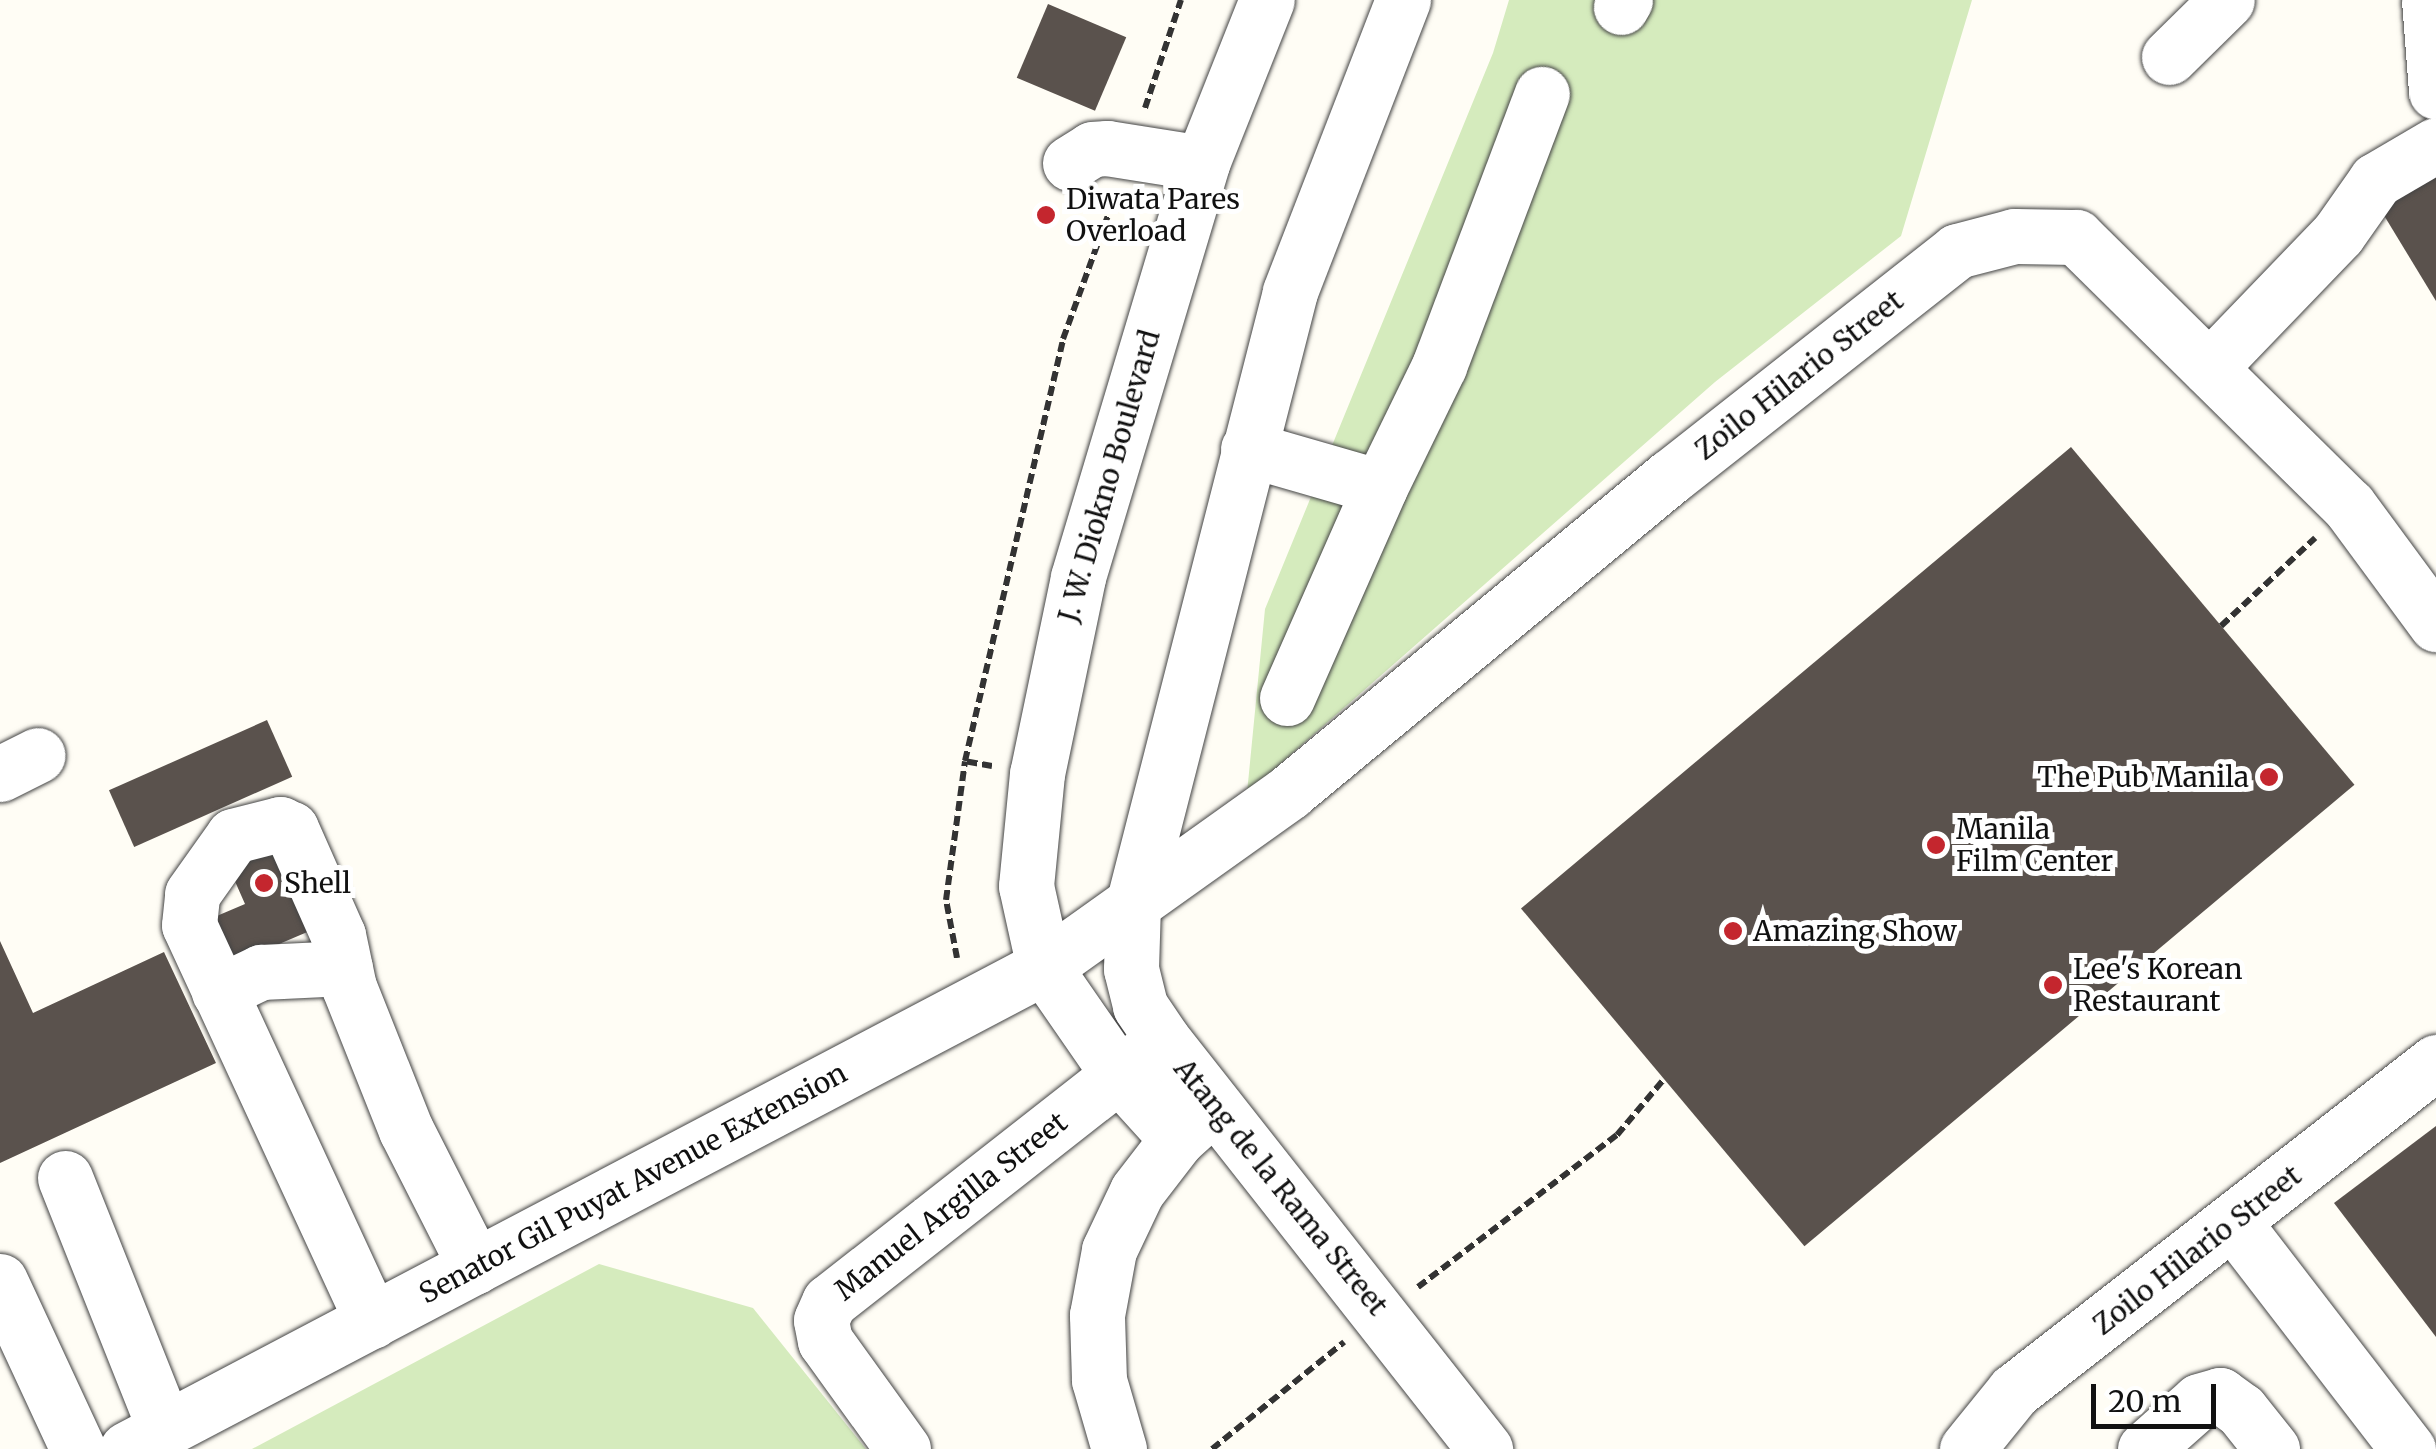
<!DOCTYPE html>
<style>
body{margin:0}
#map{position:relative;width:2436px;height:1449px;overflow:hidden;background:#fffdf5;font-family:Merriweather,serif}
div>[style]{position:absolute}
.green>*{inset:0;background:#d5ebbd}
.building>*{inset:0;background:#5a524d;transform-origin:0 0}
.path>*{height:6px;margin-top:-3px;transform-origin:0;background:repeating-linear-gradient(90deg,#333 0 10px,transparent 0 15px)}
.roads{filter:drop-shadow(0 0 2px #444) drop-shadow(0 0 2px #444)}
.minor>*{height:55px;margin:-27.5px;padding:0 27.5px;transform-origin:27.5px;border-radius:27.5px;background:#fff}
.dots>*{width:28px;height:28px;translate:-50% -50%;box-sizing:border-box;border:5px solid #fff;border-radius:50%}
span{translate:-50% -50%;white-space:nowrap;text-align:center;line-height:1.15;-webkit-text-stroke:10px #fff;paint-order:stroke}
.poi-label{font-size:28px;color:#111}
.left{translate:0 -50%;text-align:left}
.right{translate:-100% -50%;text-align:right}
.street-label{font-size:28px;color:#111}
.scale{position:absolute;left:2091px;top:1384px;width:125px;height:45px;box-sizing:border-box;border:5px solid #111;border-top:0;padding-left:12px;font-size:30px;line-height:35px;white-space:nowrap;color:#111;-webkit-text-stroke:8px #fff;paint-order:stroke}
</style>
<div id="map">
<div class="green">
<i style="clip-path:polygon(1509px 0,1972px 0,1901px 236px,1715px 382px,1247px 793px,1265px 609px,1493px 53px)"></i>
<i style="clip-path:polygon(599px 1264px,753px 1308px,866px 1449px,252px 1449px)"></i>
</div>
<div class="building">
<i style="left:1048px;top:4px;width:85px;height:80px;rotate:23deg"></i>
<i style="clip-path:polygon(2436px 156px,2436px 301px,2371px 194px)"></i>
<i style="left:2071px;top:447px;width:441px;height:718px;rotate:50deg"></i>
<i style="left:267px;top:720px;width:62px;height:173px;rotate:66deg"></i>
<i style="clip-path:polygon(274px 841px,312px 930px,225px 967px,205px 921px,245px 904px,226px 861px)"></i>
<i style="clip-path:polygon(0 941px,33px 1013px,164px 952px,216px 1063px,0 1163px)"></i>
<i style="clip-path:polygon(2436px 1126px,2436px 1337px,2334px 1203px)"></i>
</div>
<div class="path">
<i style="left:1145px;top:108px;width:114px;rotate:-71.6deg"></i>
<i style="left:2221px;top:626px;width:129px;rotate:-43.1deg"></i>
<i style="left:992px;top:766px;width:27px;rotate:-170deg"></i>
<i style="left:965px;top:761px;width:433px;rotate:-76.9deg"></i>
<i style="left:1063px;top:339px;width:152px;rotate:-70deg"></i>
<i style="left:957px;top:958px;width:59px;rotate:-100.7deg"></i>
<i style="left:946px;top:900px;width:140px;rotate:-82.2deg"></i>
<i style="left:1418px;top:1287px;width:250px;rotate:-37.4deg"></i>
<i style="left:1617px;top:1135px;width:73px;rotate:-50deg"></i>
<i style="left:1212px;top:1449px;width:170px;rotate:-39deg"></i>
</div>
<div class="roads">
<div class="minor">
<i style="left:1403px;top:0;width:313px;rotate:111.2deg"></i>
<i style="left:1290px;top:292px;width:633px;rotate:104.37deg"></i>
<i style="left:1133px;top:905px;width:64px;rotate:91.8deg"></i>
<i style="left:1131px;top:969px;width:38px;rotate:76deg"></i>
<i style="left:1140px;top:1006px;width:41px;rotate:55.9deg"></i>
<i style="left:1163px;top:1040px;width:521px;rotate:51.79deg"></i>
<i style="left:2429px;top:0;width:92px;rotate:85.6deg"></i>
<i style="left:1621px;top:7px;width:8px;rotate:-60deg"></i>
<i style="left:2169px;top:57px;width:81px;rotate:-44.5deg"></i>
<i style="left:1070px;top:163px;width:26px;rotate:-32deg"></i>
<i style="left:1092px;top:149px;width:15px;rotate:-4deg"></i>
<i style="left:1107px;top:148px;width:96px;rotate:9deg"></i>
<i style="left:2209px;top:368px;width:186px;rotate:-46.1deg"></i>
<i style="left:2338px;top:234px;width:66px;rotate:-54.9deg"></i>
<i style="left:2376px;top:180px;width:69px;rotate:-30.3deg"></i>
<i style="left:1248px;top:449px;width:137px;rotate:16.1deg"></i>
<i style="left:1287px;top:698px;width:231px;rotate:-66.2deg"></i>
<i style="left:1380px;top:487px;width:135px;rotate:-64deg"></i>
<i style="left:1439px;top:366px;width:291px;rotate:-69.3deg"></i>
<i style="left:0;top:774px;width:42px;rotate:-26.6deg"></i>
<i style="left:219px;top:992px;width:47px;rotate:-25.5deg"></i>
<i style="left:261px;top:972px;width:84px;rotate:-2.7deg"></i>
<i style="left:1177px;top:1139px;width:88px;rotate:-132.2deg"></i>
<i style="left:1118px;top:1074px;width:130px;rotate:-124.7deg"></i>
<i style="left:1044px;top:967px;width:83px;rotate:-102.5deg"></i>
<i style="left:1026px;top:886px;width:113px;rotate:-84.4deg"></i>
<i style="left:1037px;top:774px;width:201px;rotate:-78.2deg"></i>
<i style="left:1078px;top:577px;width:432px;rotate:-73.3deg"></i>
<i style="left:1202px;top:163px;width:175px;rotate:-68.3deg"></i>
<i style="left:65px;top:1178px;width:270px;rotate:68.3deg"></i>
<i style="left:2233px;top:1222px;width:287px;rotate:52.4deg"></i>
<i style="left:0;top:1281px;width:185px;rotate:65.1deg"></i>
<i style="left:372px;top:1321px;width:436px;rotate:-114.8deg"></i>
<i style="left:189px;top:925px;width:31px;rotate:-84deg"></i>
<i style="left:192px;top:894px;width:71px;rotate:-54.7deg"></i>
<i style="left:233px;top:836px;width:49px;rotate:-14.3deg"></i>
<i style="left:280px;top:824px;width:12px;rotate:24deg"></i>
<i style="left:291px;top:829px;width:116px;rotate:66.1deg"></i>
<i style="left:338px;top:935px;width:53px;rotate:78.1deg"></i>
<i style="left:349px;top:987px;width:154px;rotate:68.3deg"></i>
<i style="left:406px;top:1130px;width:153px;rotate:63.1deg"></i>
<i style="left:127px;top:1449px;width:1036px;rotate:-27.73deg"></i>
<i style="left:1044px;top:967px;width:301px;rotate:-35.5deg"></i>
<i style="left:1289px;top:792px;width:494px;rotate:-39.6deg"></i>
<i style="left:1670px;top:477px;width:365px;rotate:-38.2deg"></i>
<i style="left:1957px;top:251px;width:59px;rotate:-14.7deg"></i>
<i style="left:2014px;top:236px;width:62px;rotate:0.9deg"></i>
<i style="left:2076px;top:237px;width:383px;rotate:44.6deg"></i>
<i style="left:2349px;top:506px;width:147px;rotate:53.6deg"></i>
<i style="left:903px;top:1449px;width:133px;rotate:-125.8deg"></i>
<i style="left:825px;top:1341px;width:21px;rotate:-101deg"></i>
<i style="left:821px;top:1320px;width:20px;rotate:-66deg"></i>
<i style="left:829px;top:1302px;width:407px;rotate:-38.1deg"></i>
<i style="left:1119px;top:1449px;width:72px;rotate:-106.2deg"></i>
<i style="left:1099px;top:1380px;width:65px;rotate:-91.8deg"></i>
<i style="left:1097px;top:1315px;width:66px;rotate:-79.5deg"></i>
<i style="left:1109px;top:1250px;width:65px;rotate:-64.6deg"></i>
<i style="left:1137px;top:1191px;width:66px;rotate:-52.4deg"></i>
<i style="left:1177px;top:1139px;width:38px;rotate:-42deg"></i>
<i style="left:1967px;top:1449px;width:75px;rotate:-51deg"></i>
<i style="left:2014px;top:1391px;width:535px;rotate:-37.94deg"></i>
<i style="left:2145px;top:1449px;width:72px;rotate:-41.6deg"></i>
<i style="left:2199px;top:1401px;width:22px;rotate:-16deg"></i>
<i style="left:2220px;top:1395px;width:26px;rotate:36deg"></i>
<i style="left:2241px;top:1410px;width:50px;rotate:51.5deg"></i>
</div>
</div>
<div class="dots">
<i style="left:1046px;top:215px;background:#c4262e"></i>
<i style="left:2269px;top:777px;background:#c4262e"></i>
<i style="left:1936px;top:845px;background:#c4262e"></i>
<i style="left:264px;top:883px;background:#c4262e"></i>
<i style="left:1733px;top:931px;background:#c4262e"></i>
<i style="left:2053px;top:985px;background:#c4262e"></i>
</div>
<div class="poi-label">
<span class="left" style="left:1066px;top:215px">Diwata Pares<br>Overload</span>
<span class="right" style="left:2249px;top:777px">The Pub Manila</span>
<span class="left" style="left:1956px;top:845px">Manila<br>Film Center</span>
<span class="left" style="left:284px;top:883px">Shell</span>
<span class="left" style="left:1753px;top:931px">Amazing Show</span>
<span class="left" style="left:2073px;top:985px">Lee's Korean<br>Restaurant</span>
</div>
<div class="street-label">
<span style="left:1799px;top:375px;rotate:-38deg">Zoilo Hilario Street</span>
<span style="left:1109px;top:476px;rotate:-74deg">J. W. Diokno Boulevard</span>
<span style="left:633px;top:1183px;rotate:-28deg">Senator Gil Puyat Avenue Extension</span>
<span style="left:1281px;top:1187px;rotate:51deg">Atang de la Rama Street</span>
<span style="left:951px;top:1206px;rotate:-38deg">Manuel Argilla Street</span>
<span style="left:2197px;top:1250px;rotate:-38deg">Zoilo Hilario Street</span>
</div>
<div class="scale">20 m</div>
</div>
